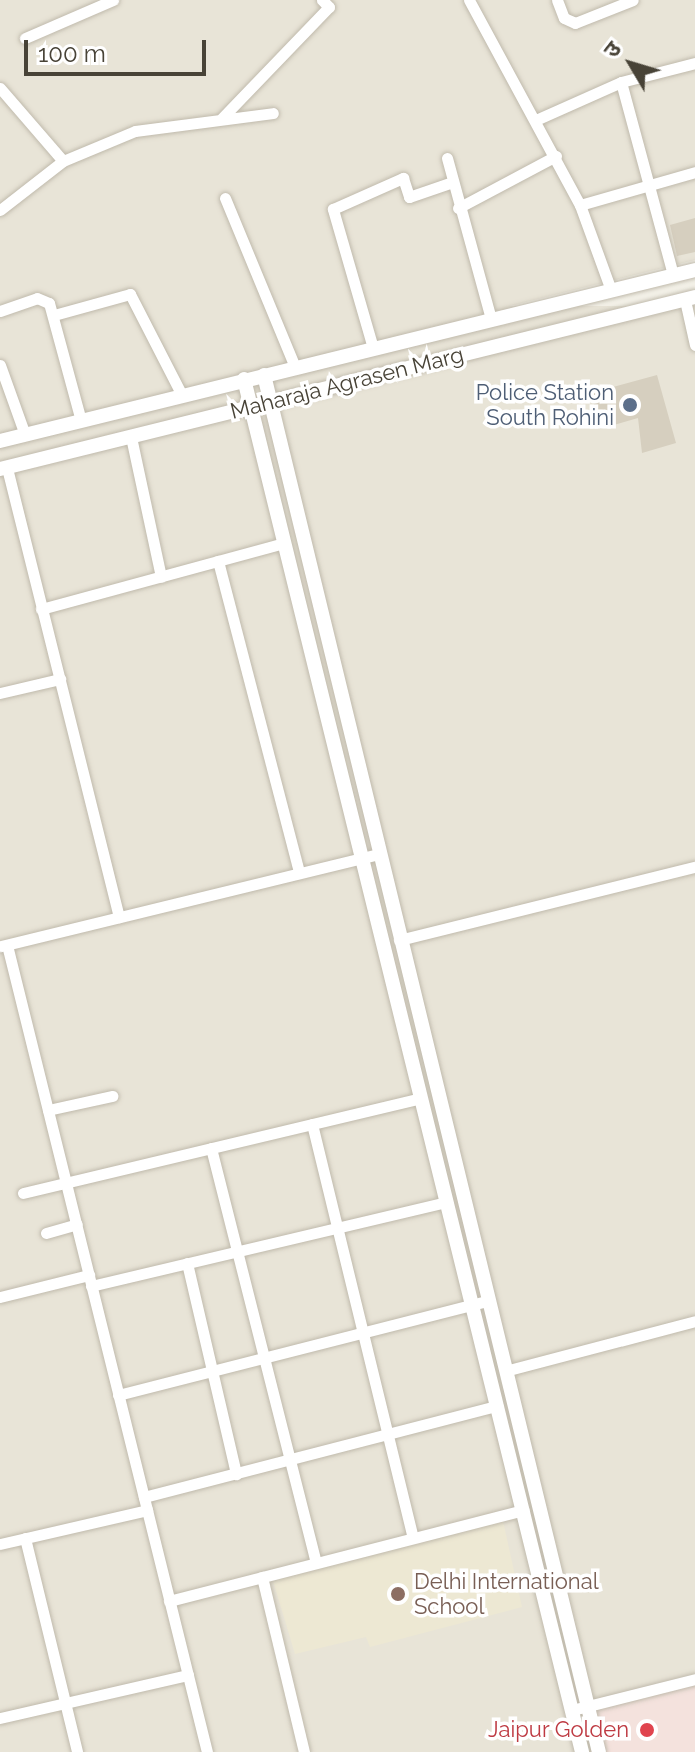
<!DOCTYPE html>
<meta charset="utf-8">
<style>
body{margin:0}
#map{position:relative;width:695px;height:1752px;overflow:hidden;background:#f4f2e9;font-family:Raleway,"Noto Sans Devanagari",sans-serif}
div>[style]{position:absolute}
.residential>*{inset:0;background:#e8e4d7;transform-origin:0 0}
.education>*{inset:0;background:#ede8d3}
.medical>*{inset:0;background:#f4e2dd}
.building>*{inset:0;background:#d6cfbf}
.roads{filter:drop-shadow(0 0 2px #c0baac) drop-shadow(0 0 2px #c0baac)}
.minor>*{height:11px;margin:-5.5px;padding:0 5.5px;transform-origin:5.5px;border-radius:5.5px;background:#fff}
.tertiary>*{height:14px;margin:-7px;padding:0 7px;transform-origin:7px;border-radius:7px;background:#fff}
.dots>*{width:22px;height:22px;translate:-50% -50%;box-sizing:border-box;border:4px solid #fff;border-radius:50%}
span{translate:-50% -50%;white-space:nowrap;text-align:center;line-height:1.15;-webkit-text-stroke:7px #fff;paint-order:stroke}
.street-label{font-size:22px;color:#484337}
.service-label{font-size:22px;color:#4e5e75}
.right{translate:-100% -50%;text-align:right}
.education-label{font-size:22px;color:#785e54}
.left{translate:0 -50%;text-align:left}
.health-label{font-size:22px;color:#be3a42}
.north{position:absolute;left:591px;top:24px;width:80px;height:80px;-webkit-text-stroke:6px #fff;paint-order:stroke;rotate:308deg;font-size:22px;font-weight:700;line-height:32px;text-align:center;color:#484337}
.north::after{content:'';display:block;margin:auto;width:28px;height:36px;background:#484337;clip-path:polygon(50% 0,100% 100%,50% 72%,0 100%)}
.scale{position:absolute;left:24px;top:40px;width:182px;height:36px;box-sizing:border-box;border:4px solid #484337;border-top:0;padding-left:10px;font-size:24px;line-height:28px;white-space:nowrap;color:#484337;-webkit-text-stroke:6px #fff;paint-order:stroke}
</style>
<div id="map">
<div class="residential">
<i style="clip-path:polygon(0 0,695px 0,695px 260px,0 433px)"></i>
<i style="left:695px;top:306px;width:1446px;height:716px;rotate:90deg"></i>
</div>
<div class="education">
<i style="clip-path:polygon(503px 1521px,522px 1607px,370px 1647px,366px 1637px,295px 1654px,273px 1581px)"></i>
</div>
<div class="medical">
<i style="clip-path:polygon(695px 1681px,695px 1752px,605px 1752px,593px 1709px)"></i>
</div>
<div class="building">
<i style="clip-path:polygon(695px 218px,695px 252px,677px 256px,670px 225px)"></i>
<i style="clip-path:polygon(657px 375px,676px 443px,642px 453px,638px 418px,600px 429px,591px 393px)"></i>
</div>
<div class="roads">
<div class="minor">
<i style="left:469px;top:0;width:233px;rotate:61.6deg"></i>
<i style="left:580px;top:205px;width:90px;rotate:70deg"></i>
<i style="left:557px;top:0;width:19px;rotate:69deg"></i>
<i style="left:564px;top:18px;width:12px;rotate:24deg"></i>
<i style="left:575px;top:23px;width:62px;rotate:-21.6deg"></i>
<i style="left:25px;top:38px;width:96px;rotate:-23.4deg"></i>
<i style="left:621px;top:82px;width:200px;rotate:74.9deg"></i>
<i style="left:0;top:88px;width:96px;rotate:49.2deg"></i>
<i style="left:222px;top:118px;width:154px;rotate:-46.1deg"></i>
<i style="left:329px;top:7px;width:10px;rotate:-135deg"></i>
<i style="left:538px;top:119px;width:91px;rotate:-24deg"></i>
<i style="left:621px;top:82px;width:76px;rotate:-14.4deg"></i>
<i style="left:447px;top:158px;width:167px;rotate:74.7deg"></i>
<i style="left:225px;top:198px;width:183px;rotate:67.5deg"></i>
<i style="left:580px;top:205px;width:120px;rotate:-16deg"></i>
<i style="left:458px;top:208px;width:111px;rotate:-28deg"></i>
<i style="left:0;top:210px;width:80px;rotate:-37.9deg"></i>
<i style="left:63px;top:161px;width:78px;rotate:-22.6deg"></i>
<i style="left:135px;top:131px;width:139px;rotate:-7.4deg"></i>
<i style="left:685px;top:300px;width:46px;rotate:77.5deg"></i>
<i style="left:0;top:311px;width:39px;rotate:-19deg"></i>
<i style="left:37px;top:298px;width:13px;rotate:23deg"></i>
<i style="left:49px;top:303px;width:122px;rotate:74.8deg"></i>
<i style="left:54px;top:315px;width:79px;rotate:-15.4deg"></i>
<i style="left:130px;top:294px;width:114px;rotate:62.8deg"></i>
<i style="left:373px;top:348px;width:145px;rotate:-106.1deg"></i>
<i style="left:333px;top:209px;width:77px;rotate:-23.9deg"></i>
<i style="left:403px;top:178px;width:20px;rotate:72deg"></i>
<i style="left:409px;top:197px;width:43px;rotate:-18.9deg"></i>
<i style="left:0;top:365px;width:74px;rotate:70.3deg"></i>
<i style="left:131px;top:437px;width:143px;rotate:77.9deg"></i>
<i style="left:7px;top:468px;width:463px;rotate:76deg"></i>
<i style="left:218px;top:561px;width:322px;rotate:75.4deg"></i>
<i style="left:41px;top:609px;width:252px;rotate:-15.2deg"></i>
<i style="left:0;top:693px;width:62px;rotate:-13.1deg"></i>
<i style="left:399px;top:940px;width:305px;rotate:-13.9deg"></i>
<i style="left:7px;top:945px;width:831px;rotate:76.08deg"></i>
<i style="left:1px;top:946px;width:388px;rotate:-13.7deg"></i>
<i style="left:48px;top:1110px;width:66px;rotate:-12.3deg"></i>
<i style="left:312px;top:1124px;width:426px;rotate:76.3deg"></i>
<i style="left:211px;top:1148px;width:428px;rotate:75.8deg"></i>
<i style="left:23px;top:1193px;width:409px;rotate:-13.4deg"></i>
<i style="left:46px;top:1233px;width:32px;rotate:-16deg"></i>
<i style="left:187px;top:1263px;width:217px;rotate:76.9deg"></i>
<i style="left:91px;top:1286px;width:364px;rotate:-13.3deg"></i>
<i style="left:0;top:1297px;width:92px;rotate:-13.9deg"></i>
<i style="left:505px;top:1371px;width:196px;rotate:-14.7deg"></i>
<i style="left:118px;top:1395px;width:382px;rotate:-14.3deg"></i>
<i style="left:144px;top:1497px;width:365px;rotate:-14.5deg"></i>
<i style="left:25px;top:1538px;width:220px;rotate:76.3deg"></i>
<i style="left:0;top:1544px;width:151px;rotate:-13deg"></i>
<i style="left:262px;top:1577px;width:180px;rotate:76.5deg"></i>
<i style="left:169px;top:1601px;width:366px;rotate:-14.4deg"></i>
<i style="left:572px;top:1710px;width:127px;rotate:-14.1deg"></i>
<i style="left:0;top:1718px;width:193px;rotate:-12.9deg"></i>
</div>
<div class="tertiary">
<i style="left:264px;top:375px;width:1417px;rotate:76.33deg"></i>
<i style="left:244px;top:379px;width:1414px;rotate:76.17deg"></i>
<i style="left:0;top:441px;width:716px;rotate:-13.82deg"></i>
<i style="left:0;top:469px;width:716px;rotate:-13.9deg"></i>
</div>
</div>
<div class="dots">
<i style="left:630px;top:405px;background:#5c6f8a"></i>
<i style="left:398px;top:1594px;background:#8d6e63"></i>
<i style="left:647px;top:1730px;background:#e0444e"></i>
</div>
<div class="street-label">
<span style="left:347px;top:383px;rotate:-14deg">Maharaja Agrasen Marg</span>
</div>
<div class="service-label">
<span class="right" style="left:614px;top:405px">Police Station<br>South Rohini</span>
</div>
<div class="education-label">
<span class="left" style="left:414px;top:1594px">Delhi International<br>School</span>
</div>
<div class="health-label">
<span class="right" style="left:629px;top:1730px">Jaipur Golden</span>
</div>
<div class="north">उ</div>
<div class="scale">100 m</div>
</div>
